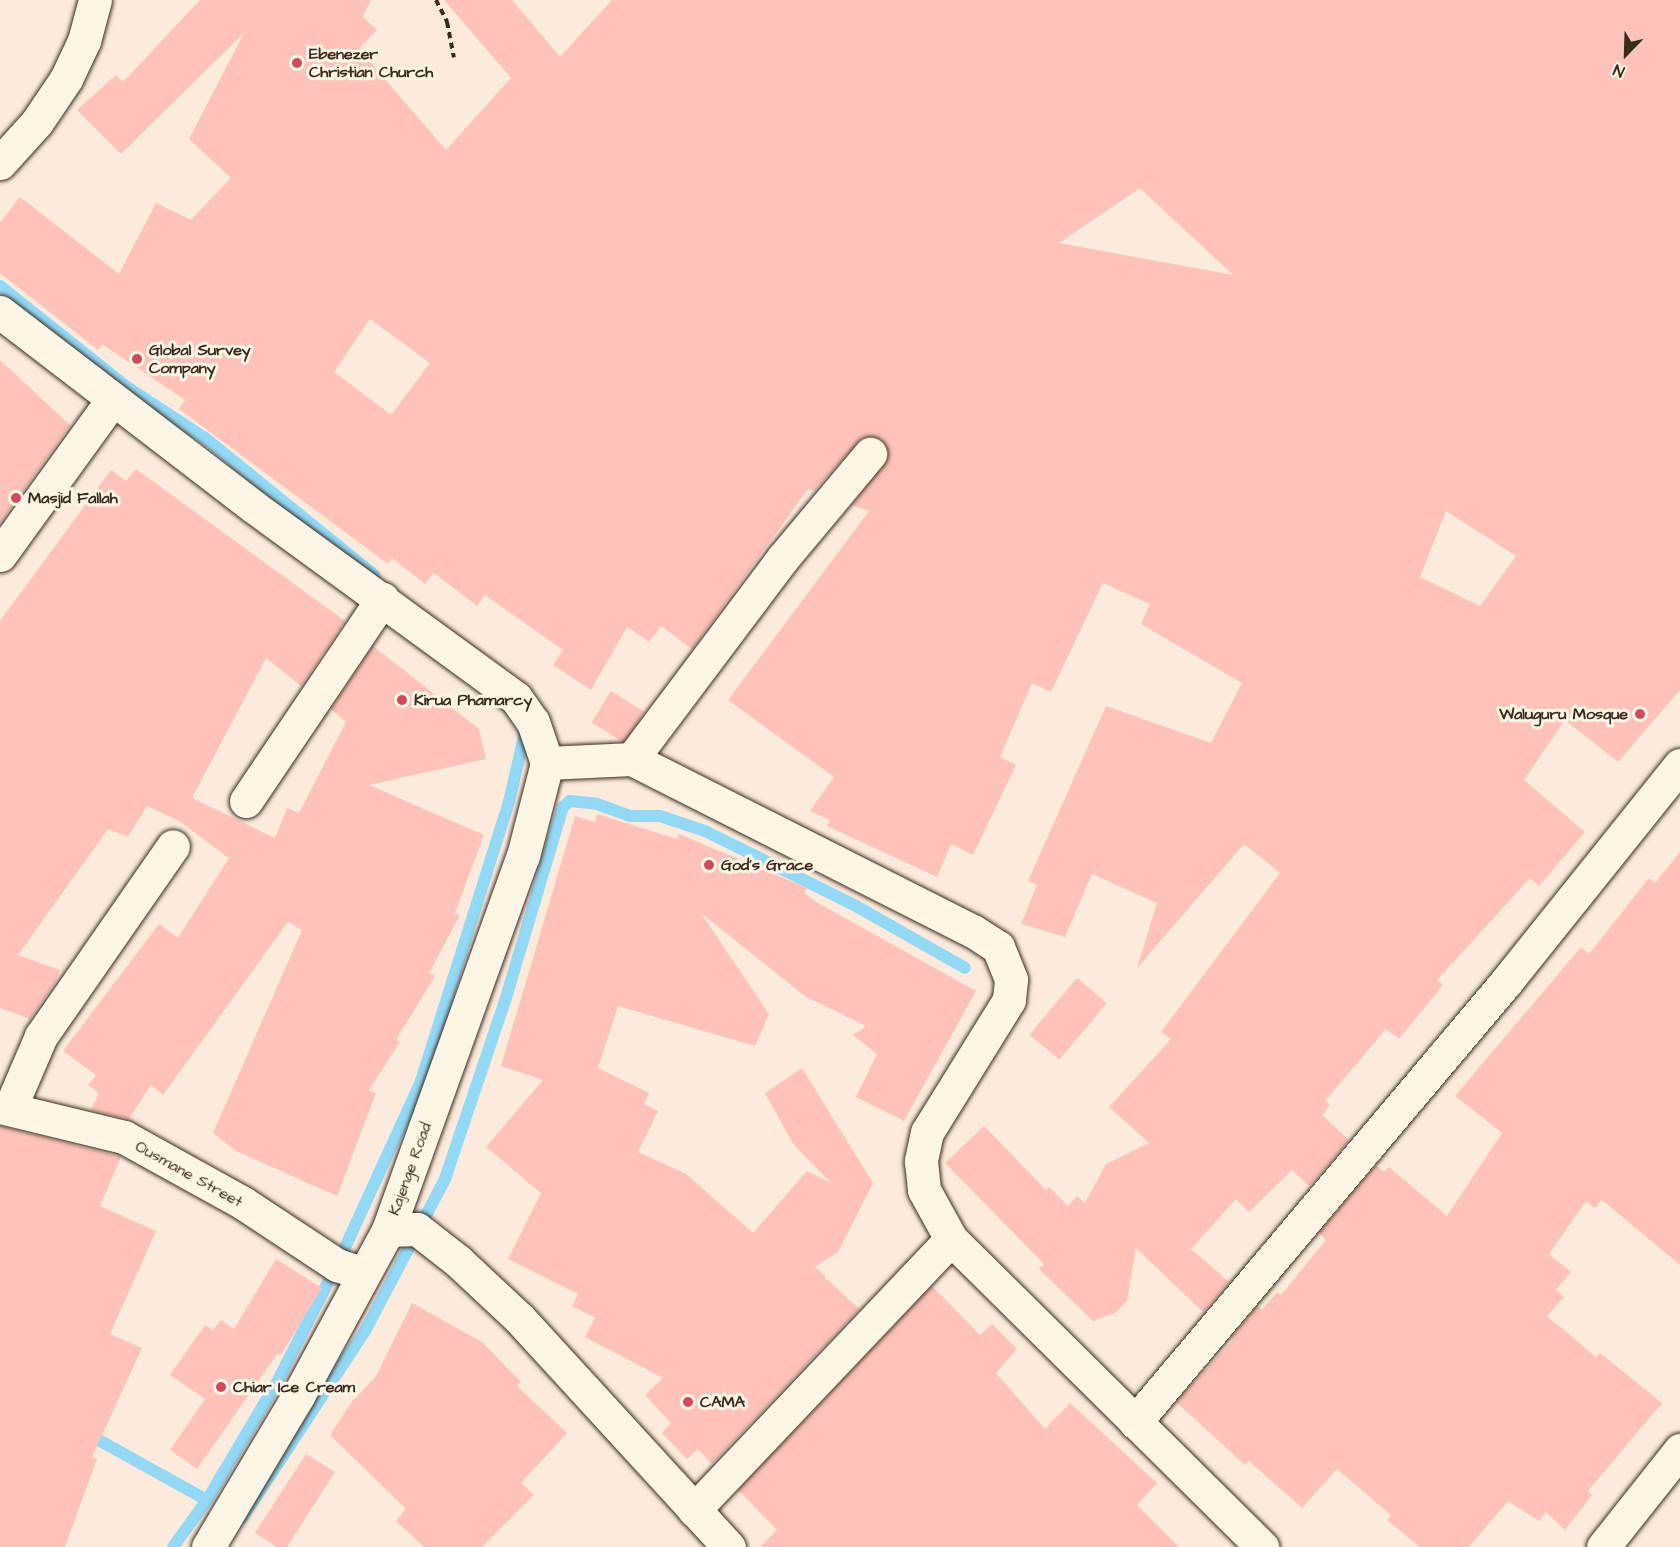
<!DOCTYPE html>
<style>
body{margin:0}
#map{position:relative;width:1680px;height:1547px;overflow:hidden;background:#fcebdc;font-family:"Architects Daughter",sans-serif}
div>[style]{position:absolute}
.stream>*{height:12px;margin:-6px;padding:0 6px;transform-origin:6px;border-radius:6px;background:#93d8f5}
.building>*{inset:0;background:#fec2ba;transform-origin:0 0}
.path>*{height:4px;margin-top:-2px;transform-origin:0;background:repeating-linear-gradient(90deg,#3b2a1e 0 6px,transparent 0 10.5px)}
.roads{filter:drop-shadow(0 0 2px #3b2a1e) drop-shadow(0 0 2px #3b2a1e)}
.minor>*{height:33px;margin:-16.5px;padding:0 16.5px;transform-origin:16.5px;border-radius:16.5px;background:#fcf5e5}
.dots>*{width:16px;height:16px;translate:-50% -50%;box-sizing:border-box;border:3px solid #fcf5e5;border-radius:50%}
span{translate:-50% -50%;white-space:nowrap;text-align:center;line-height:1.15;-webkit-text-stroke:6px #fcf5e5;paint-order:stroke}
.poi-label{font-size:16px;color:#3b2a1e;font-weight:700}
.left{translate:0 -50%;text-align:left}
.right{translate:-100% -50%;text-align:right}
.street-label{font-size:16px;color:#3b2a1e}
.north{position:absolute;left:1596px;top:24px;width:60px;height:60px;-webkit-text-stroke:4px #fcf5e5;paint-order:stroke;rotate:203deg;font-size:16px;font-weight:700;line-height:24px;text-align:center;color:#3b2a1e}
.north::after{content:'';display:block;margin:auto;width:21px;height:27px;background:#3b2a1e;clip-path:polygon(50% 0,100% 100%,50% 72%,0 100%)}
</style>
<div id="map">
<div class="stream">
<i style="left:0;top:286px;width:162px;rotate:38.5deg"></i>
<i style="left:127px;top:387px;width:93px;rotate:33.2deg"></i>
<i style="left:205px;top:438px;width:218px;rotate:39deg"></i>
<i style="left:86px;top:1433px;width:138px;rotate:29deg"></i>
<i style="left:207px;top:1500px;width:58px;rotate:125.9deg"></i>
<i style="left:207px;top:1500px;width:135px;rotate:-59.3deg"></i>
<i style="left:276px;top:1384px;width:134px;rotate:-62.9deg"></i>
<i style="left:337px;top:1265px;width:199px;rotate:-65.4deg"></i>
<i style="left:420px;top:1084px;width:296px;rotate:-72.5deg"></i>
<i style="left:509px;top:802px;width:76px;rotate:-77.1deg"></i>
<i style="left:242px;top:1518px;width:226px;rotate:-56.7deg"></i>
<i style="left:366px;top:1329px;width:170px;rotate:-62.2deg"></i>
<i style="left:445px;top:1179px;width:188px;rotate:-71.4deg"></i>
<i style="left:505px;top:1001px;width:202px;rotate:-73.4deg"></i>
<i style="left:563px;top:807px;width:9px;rotate:-41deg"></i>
<i style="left:570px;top:801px;width:27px;rotate:6deg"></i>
<i style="left:597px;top:804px;width:35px;rotate:20deg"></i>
<i style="left:630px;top:816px;width:30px"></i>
<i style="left:660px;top:816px;width:47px;rotate:18.4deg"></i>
<i style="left:705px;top:831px;width:169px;rotate:26.4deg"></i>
<i style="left:856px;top:906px;width:125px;rotate:29.6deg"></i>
</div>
<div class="building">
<i style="clip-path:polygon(evenodd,200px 0,371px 0,363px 17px,377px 30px,359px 49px,446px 150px,511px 78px,444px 0,512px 0,560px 57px,612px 0,1680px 0,1680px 690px,1618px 762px,1565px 720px,1524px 780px,1585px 832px,1539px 886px,1530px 878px,1437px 980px,1443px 985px,1399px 1039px,1386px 1029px,1325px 1101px,1330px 1105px,1322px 1115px,1349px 1140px,1309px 1186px,1292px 1170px,1249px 1212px,1236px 1199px,1191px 1249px,1229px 1282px,1203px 1312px,1136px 1248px,1127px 1301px,1115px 1313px,1093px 1321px,1039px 1269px,1044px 1264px,945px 1163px,984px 1126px,1046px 1190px,1049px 1187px,1068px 1206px,1077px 1196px,1085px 1203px,1106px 1164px,1149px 1143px,1109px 1107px,1171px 1039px,1161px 1032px,1280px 873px,1244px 844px,1137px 968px,1157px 903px,1092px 874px,1065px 937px,1021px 924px,1037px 885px,1028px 881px,1106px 706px,1211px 743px,1242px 683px,1141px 624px,1150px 604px,1103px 583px,1051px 692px,1032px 683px,1000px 757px,1016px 765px,973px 855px,951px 844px,937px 877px,827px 826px,830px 820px,810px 811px,834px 777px,728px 700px,869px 511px,852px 505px,888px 458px,882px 439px,863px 437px,814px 491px,808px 489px,692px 649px,661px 626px,649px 642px,627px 627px,591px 690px,553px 665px,563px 650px,485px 595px,477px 606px,434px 573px,425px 584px,392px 558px,388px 564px,179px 409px,185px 400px,102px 344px,98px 350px,0 273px,0 223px,20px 197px,119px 274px,156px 203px,191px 220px,231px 178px,189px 139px,244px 33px,121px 154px,77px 110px,116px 75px,123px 82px,200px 0,1140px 188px,1233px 275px,1059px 243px,1140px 188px,200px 0,370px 319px,430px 363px,391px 415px,334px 372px,370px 319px,200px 0,1446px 511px,1516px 556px,1480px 606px,1420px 577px,1446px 511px)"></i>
<i style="clip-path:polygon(0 360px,70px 425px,0 523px)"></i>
<i style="clip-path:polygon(136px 469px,345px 621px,301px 686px,266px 658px,192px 798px,275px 838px,287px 808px,299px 813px,346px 722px,331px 709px,373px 646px,479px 729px,486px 759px,369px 785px,484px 835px,455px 913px,460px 915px,429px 973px,435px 976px,396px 1040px,400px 1042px,369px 1090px,376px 1093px,337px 1196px,236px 1151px,213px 1133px,302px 930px,288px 922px,163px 1095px,151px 1085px,129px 1119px,91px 1110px,99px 1093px,88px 1085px,96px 1075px,63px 1051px,159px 924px,178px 938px,229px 858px,179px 821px,147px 806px,128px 837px,108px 829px,18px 955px,60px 970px,56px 981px,30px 1019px,0 1008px,0 621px,111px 470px,126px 481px)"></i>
<i style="left:611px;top:691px;width:39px;height:37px;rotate:32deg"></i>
<i style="clip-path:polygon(597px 814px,677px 839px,679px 834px,807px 888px,804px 893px,818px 903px,976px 991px,904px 1121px,856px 1097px,877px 1054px,853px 1035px,866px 1026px,806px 997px,701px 913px,769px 1014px,755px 1046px,618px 1006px,598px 1068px,649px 1093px,644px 1104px,658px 1111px,638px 1152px,686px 1174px,753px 1233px,807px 1171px,831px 1183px,793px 1144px,765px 1093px,802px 1068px,873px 1183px,838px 1252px,815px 1267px,826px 1277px,823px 1282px,827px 1279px,859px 1309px,712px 1464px,698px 1449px,687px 1459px,662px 1433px,671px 1423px,645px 1395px,663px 1378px,585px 1337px,595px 1318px,572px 1306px,578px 1294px,508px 1259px,541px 1193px,486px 1147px,543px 1080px,501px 1066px,575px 816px,595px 822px)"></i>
<i style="clip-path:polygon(1680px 852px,1680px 1265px,1602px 1200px,1595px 1208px,1586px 1201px,1549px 1254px,1571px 1272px,1556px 1290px,1564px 1297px,1547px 1316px,1596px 1357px,1600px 1353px,1662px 1403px,1588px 1491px,1592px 1495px,1565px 1530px,1546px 1512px,1539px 1521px,1508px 1501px,1469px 1547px,1420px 1547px,1387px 1520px,1391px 1515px,1337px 1469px,1302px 1508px,1249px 1461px,1245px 1465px,1176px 1402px,1233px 1340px,1231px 1338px,1257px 1306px,1262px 1310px,1277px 1292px,1281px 1295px,1326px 1240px,1319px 1233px,1376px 1165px,1384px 1172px,1389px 1167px,1447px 1216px,1502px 1133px,1455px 1096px,1581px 947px,1589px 954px,1649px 878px,1655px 883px)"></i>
<i style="left:1077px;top:978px;width:39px;height:74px;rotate:40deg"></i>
<i style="clip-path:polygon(0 1126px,121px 1157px,100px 1206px,156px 1231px,110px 1334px,142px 1348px,92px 1457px,97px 1459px,65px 1547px,0 1547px)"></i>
<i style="clip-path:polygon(276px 1259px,322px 1288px,281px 1355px,278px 1353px,197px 1469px,170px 1450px,205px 1399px,170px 1375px,205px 1325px,213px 1330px,221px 1320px,234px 1329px)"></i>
<i style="clip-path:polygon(932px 1286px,980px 1335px,992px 1324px,1017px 1349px,996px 1373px,1045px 1429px,1070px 1403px,1157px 1483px,1137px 1505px,1179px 1547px,760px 1547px,777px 1530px,738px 1490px)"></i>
<i style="clip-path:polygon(412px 1303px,482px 1342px,521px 1382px,517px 1386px,567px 1433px,521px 1483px,534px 1495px,482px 1547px,424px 1547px,396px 1521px,406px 1509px,330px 1435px,351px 1403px,376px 1376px)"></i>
<i style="clip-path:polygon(306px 1454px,335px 1472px,287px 1547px,277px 1547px,255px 1533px)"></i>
</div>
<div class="path">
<i style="left:436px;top:0;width:25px;rotate:63deg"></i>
<i style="left:447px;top:22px;width:36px;rotate:79deg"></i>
</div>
<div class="roads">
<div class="minor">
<i style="left:0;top:163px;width:55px;rotate:-47.9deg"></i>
<i style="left:37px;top:122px;width:52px;rotate:-56deg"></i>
<i style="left:66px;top:79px;width:42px;rotate:-64.7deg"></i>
<i style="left:84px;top:41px;width:42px;rotate:-75deg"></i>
<i style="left:0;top:312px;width:320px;rotate:37.5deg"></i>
<i style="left:254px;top:507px;width:324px;rotate:36.1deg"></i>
<i style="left:516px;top:698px;width:29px;rotate:55deg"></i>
<i style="left:533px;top:722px;width:43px;rotate:71.1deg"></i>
<i style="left:0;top:555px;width:191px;rotate:-54.1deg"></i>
<i style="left:632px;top:759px;width:251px;rotate:-53.1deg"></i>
<i style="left:783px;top:558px;width:136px;rotate:-50.1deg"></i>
<i style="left:547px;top:763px;width:85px;rotate:-2.7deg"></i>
<i style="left:632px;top:759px;width:382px;rotate:26.8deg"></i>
<i style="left:973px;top:931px;width:30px;rotate:33deg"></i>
<i style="left:998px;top:947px;width:35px;rotate:68deg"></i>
<i style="left:1011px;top:980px;width:20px;rotate:96deg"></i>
<i style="left:1009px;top:1000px;width:155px;rotate:121.8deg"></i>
<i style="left:927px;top:1132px;width:30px;rotate:102deg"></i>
<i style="left:921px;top:1161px;width:29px;rotate:84deg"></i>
<i style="left:924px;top:1190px;width:56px;rotate:61.1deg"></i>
<i style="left:951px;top:1239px;width:438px;rotate:44.7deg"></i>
<i style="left:246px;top:801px;width:244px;rotate:-56deg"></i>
<i style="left:0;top:1107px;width:128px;rotate:13.6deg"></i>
<i style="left:124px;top:1137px;width:136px;rotate:29deg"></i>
<i style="left:243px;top:1203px;width:113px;rotate:33.4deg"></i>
<i style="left:337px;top:1265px;width:28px;rotate:18deg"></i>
<i style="left:10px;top:1108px;width:78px;rotate:-66.7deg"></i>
<i style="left:41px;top:1036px;width:231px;rotate:-55.2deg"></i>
<i style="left:388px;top:1230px;width:29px;rotate:-2deg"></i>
<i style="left:417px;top:1229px;width:52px;rotate:38deg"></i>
<i style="left:458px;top:1261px;width:83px;rotate:43.1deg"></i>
<i style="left:519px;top:1318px;width:311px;rotate:47.5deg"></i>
<i style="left:1135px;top:1422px;width:576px;rotate:-49.86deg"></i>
<i style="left:1506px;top:982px;width:278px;rotate:-51.3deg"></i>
<i style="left:694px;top:1510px;width:373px;rotate:-46.5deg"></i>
<i style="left:208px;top:1547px;width:176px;rotate:-59.2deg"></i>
<i style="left:298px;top:1396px;width:189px;rotate:-61.5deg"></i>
<i style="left:388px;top:1230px;width:398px;rotate:-70.2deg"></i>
<i style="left:523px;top:856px;width:96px;rotate:-75.5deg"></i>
<i style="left:1603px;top:1547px;width:124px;rotate:-51.6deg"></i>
</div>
</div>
<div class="dots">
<i style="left:297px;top:63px;background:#d1495b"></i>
<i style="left:137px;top:359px;background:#d1495b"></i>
<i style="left:16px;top:498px;background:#d1495b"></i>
<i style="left:402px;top:700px;background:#d1495b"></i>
<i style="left:1640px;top:714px;background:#d1495b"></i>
<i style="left:709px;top:865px;background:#d1495b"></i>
<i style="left:221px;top:1387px;background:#d1495b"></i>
<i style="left:688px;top:1402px;background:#d1495b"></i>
</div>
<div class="poi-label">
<span class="left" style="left:309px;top:63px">Ebenezer<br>Christian Church</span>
<span class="left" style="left:149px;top:359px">Global Survey<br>Company</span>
<span class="left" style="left:28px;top:498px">Masjid Fallah</span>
<span class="left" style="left:414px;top:700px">Kirua Phamarcy</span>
<span class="right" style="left:1628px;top:714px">Waluguru Mosque</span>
<span class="left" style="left:721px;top:865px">God's Grace</span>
<span class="left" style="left:233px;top:1387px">Chiar Ice Cream</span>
<span class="left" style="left:700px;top:1402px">CAMA</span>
</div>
<div class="street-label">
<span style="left:410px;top:1169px;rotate:-70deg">Kajenge Road</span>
<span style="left:189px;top:1174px;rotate:29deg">Ousmane Street</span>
</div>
<div class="north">N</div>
</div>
